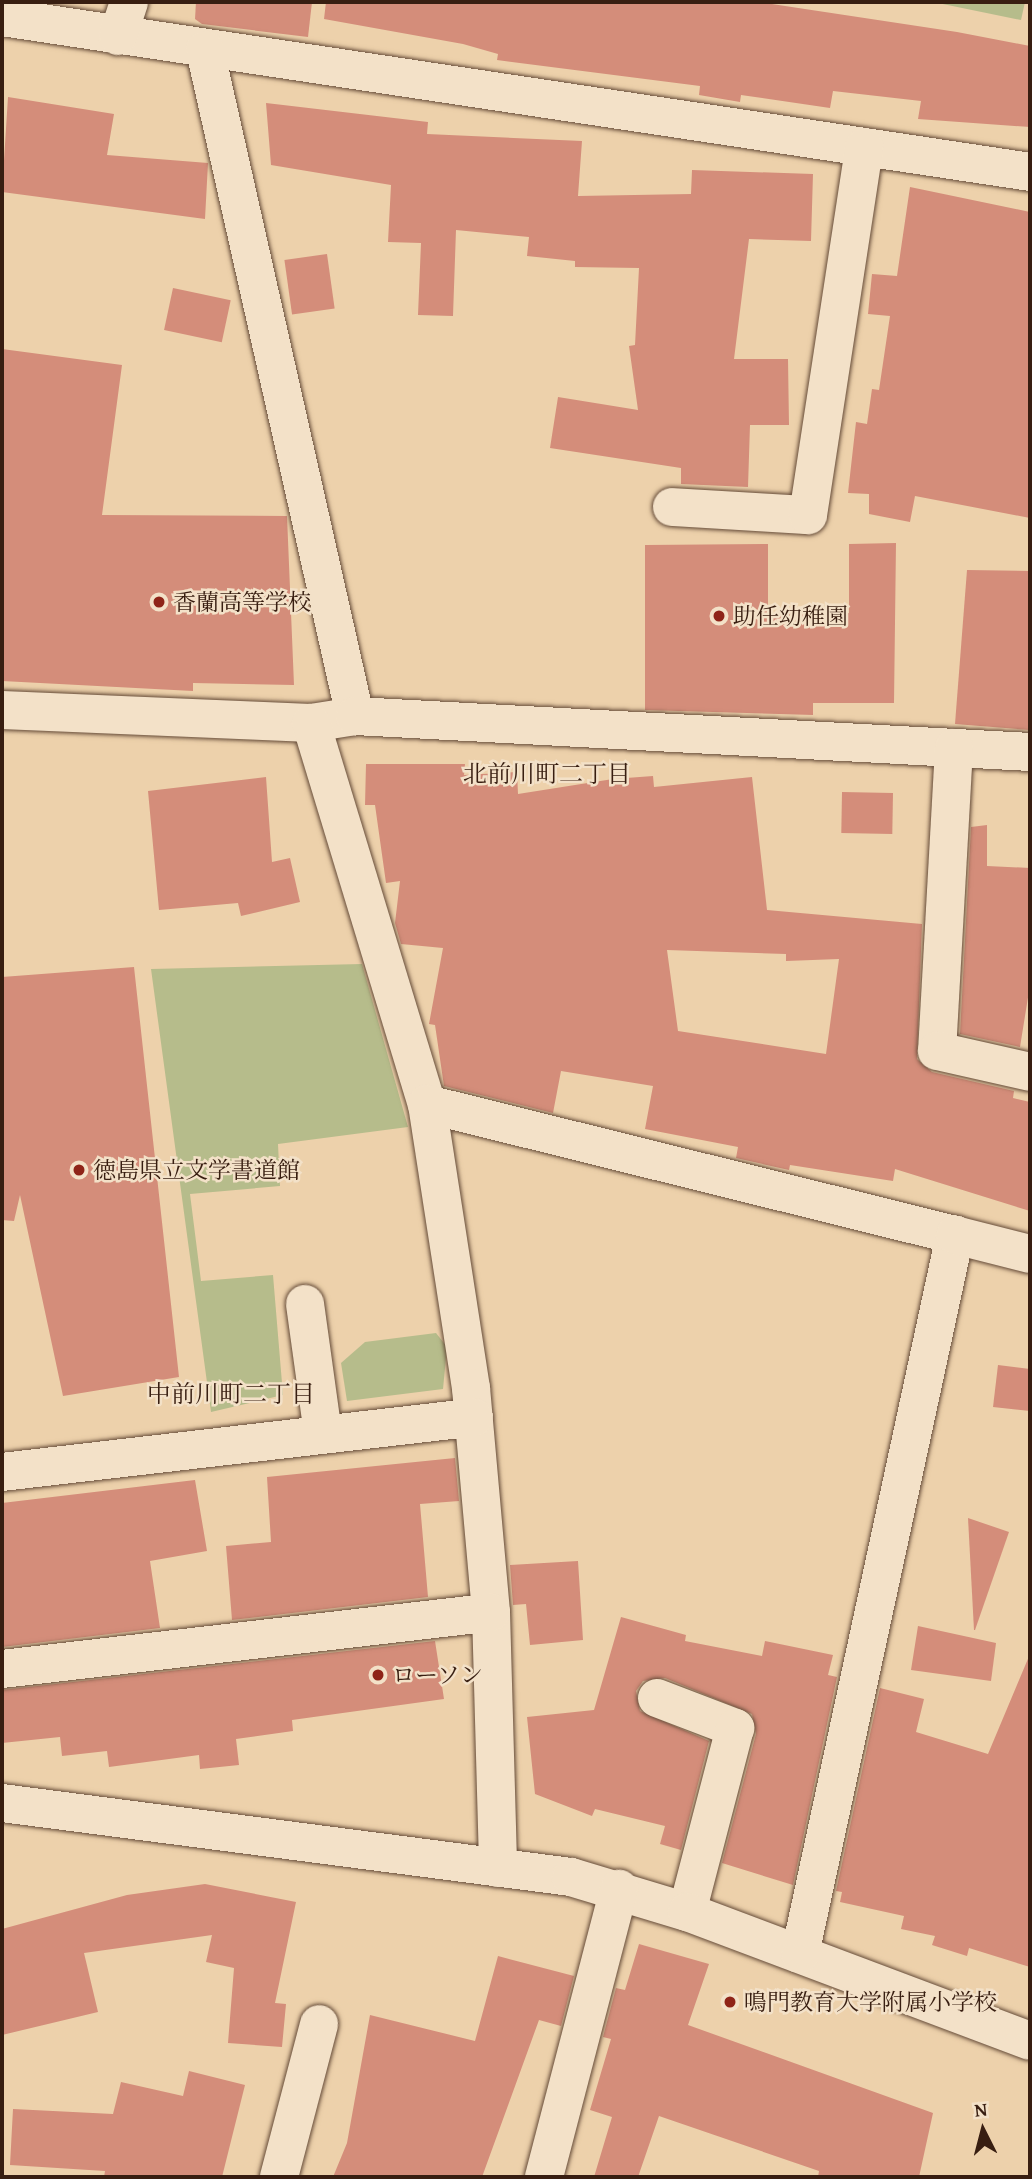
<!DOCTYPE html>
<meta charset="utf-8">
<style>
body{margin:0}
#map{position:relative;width:1032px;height:2179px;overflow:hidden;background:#edd1ab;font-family:"Gentium Book Plus","Noto Serif JP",serif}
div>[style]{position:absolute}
.green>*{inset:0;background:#b6bc8b}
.building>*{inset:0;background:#d48d7a;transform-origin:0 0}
.roads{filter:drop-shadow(0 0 2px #654b38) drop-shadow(0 0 2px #654b38)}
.minor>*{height:38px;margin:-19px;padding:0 19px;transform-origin:19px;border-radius:19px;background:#f3e1c8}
.dots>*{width:19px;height:19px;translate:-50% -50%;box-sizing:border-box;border:4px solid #f3e1c8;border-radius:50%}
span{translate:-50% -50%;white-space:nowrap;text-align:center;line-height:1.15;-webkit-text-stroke:5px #f3e1c8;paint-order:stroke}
.poi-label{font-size:23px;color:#381e11}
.left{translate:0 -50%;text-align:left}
.neighbourhood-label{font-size:24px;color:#381e11}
.frame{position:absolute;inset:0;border:4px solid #381e11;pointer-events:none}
.north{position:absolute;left:948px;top:2095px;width:70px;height:70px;-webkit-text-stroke:5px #f3e1c8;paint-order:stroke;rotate:354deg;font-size:19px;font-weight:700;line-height:28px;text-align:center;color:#381e11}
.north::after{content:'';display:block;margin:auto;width:24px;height:32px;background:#381e11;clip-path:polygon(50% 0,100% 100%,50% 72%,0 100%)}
</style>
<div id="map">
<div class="green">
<i style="clip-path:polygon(933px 2px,1025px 2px,1021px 20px)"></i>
<i style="clip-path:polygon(362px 964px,408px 1127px,278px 1144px,280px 1186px,190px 1194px,201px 1281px,273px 1275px,283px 1395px,211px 1412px,151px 969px)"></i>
<i style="clip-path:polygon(436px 1333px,447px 1347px,443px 1389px,347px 1401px,341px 1363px,365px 1342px)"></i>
</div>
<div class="building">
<i style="clip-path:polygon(196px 2px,312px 2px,308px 37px,202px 24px,195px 19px)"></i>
<i style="clip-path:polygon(326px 2px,758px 2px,957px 32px,1030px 46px,1030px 127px,918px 119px,921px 101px,833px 91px,830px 108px,741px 95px,740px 102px,699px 95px,700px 86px,497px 60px,498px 54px,463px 44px,324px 19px)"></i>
<i style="clip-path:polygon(8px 97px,114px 114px,107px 155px,208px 163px,205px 219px,2px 192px)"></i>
<i style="clip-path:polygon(266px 103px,428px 122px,427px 134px,582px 141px,578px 196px,691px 194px,692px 170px,813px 174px,811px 241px,749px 239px,734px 359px,788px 359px,789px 425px,750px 425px,748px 487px,681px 484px,681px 468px,550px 448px,558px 397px,638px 410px,629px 346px,635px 345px,639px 268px,575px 267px,575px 261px,527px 256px,529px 237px,456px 230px,453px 316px,418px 315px,421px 243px,388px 242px,391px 185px,271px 165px)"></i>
<i style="clip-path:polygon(910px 187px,1030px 212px,1030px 518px,915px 496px,910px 522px,869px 514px,869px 494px,848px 493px,856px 422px,867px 424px,872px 389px,879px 390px,890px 316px,868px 314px,872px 274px,897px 276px)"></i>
<i style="left:327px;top:254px;width:55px;height:43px;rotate:82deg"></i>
<i style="left:173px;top:288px;width:59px;height:43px;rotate:12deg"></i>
<i style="clip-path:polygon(2px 349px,122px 365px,102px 515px,287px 516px,294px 685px,193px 683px,193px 691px,2px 681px)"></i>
<i style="clip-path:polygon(896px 543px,894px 703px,813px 703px,813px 715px,645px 710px,645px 545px,768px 544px,768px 613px,849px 613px,849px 544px)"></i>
<i style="clip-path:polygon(967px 570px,1030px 571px,1030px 730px,955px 724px)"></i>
<i style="clip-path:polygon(evenodd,366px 764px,465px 764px,464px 775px,517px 772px,518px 794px,613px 779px,653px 776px,654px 787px,752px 777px,767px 910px,922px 924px,917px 1059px,932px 1072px,1014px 1091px,1013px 1098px,1030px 1102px,1030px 1211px,895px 1169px,893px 1181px,790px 1165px,789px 1170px,736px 1158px,738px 1147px,645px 1129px,653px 1086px,561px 1071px,553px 1113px,444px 1086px,435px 1025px,429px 1024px,443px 948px,401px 944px,395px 923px,400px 881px,386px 883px,375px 805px,365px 805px,366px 764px,667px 950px,786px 954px,786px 961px,839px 959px,826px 1054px,678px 1031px,667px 950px)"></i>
<i style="clip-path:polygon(266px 777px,272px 862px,290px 858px,300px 902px,241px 916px,238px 903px,159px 910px,148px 791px)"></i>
<i style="left:893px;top:793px;width:41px;height:51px;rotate:91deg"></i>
<i style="clip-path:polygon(987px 825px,987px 866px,1030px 868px,1030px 985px,1020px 1047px,960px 1034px,971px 827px)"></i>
<i style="clip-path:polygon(134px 967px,179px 1377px,63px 1396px,20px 1195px,14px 1221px,2px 1220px,2px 977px)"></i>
<i style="clip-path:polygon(998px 1365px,1030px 1369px,1030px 1411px,993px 1407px)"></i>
<i style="clip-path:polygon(455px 1458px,459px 1501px,420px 1504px,428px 1597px,232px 1620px,226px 1546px,271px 1542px,267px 1477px)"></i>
<i style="clip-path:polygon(195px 1480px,207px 1551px,150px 1561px,160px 1628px,2px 1647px,2px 1503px)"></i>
<i style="clip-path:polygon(968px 1518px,1009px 1532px,975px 1630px,974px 1630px)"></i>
<i style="clip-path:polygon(578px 1561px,583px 1640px,530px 1645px,526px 1604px,513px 1605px,510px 1565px)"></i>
<i style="clip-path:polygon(621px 1617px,686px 1635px,685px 1641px,762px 1656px,765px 1641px,833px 1655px,828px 1675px,837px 1677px,793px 1885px,722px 1863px,756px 1734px,752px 1714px,665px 1678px,643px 1681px,636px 1691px,640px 1711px,709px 1741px,681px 1850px,660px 1844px,665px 1826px,595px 1809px,592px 1816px,535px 1794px,527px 1717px,594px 1710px)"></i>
<i style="clip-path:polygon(918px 1626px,996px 1643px,991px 1681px,911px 1670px)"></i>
<i style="clip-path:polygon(435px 1641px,444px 1699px,292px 1720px,293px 1731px,236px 1739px,239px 1765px,200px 1769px,199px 1755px,109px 1767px,107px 1751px,62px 1756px,60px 1737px,2px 1743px,2px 1690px)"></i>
<i style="clip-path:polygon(1030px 1654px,1030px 1967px,969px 1948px,967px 1956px,932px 1945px,935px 1936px,901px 1929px,904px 1916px,840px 1902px,842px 1892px,836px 1891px,880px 1688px,924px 1699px,916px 1732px,988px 1754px)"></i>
<i style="clip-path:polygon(205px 1884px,296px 1902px,275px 2003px,286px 2004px,282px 2047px,228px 2043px,234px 1968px,206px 1962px,212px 1935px,84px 1953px,98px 2012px,2px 2035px,2px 1929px,127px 1895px)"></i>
<i style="clip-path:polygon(639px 1944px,709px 1964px,688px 2025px,933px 2113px,919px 2177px,818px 2177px,819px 2171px,659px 2116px,638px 2177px,594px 2177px,612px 2117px,590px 2110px,611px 2039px,603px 2037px,616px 1988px,625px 1990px)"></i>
<i style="clip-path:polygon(498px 1956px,574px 1976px,561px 2026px,539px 2020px,482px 2177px,333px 2177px,347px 2143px,370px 2015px,475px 2041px)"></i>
<i style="clip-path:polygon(189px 2071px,245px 2085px,222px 2177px,104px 2177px,105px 2171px,10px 2165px,13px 2109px,113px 2114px,121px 2082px,183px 2096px)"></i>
</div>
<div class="roads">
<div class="minor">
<i style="left:2px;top:17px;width:1040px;rotate:8.57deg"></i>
<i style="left:118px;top:36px;width:36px;rotate:-72deg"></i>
<i style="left:205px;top:50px;width:683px;rotate:77.31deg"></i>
<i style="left:672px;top:507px;width:136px;rotate:3.4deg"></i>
<i style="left:808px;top:515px;width:372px;rotate:-81.3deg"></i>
<i style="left:2px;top:710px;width:309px;rotate:2.4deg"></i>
<i style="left:311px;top:723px;width:45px;rotate:-9deg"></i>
<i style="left:355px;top:716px;width:676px;rotate:3.05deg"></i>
<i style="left:311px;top:723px;width:398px;rotate:73.1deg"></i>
<i style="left:427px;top:1104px;width:287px;rotate:81.2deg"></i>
<i style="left:471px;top:1388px;width:225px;rotate:84.9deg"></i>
<i style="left:491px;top:1612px;width:256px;rotate:88.4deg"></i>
<i style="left:954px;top:748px;width:303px;rotate:93.2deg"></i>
<i style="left:937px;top:1051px;width:95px;rotate:12.7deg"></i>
<i style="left:427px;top:1104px;width:544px;rotate:13.93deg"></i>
<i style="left:305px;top:1304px;width:130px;rotate:82.1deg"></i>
<i style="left:2px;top:1472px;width:475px;rotate:-6.6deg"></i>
<i style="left:2px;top:1669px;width:492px;rotate:-6.6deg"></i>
<i style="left:657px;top:1698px;width:84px;rotate:21deg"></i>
<i style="left:735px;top:1728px;width:190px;rotate:104.6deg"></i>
<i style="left:2px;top:1803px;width:574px;rotate:7.41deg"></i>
<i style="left:571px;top:1877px;width:121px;rotate:16.8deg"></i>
<i style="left:687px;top:1912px;width:366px;rotate:20.6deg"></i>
<i style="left:800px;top:1954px;width:736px;rotate:-77.83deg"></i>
<i style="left:955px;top:1235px;width:77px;rotate:14.2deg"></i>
<i style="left:279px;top:2177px;width:158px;rotate:-75.3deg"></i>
<i style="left:544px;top:2177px;width:298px;rotate:-75.4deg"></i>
</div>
</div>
<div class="dots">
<i style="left:159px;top:602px;background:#8f2418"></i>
<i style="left:719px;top:616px;background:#8f2418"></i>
<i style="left:79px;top:1170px;background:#8f2418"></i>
<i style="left:378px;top:1675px;background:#8f2418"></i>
<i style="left:730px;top:2002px;background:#8f2418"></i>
</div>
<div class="poi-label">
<span class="left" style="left:173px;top:602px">香蘭高等学校</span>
<span class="left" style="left:733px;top:616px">助任幼稚園</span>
<span class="left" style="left:93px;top:1170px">徳島県立文学書道館</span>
<span class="left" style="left:392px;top:1675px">ローソン</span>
<span class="left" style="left:744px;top:2002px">鳴門教育大学附属小学校</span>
</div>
<div class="neighbourhood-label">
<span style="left:547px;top:774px">北前川町二丁目</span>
<span style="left:231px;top:1394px">中前川町二丁目</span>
</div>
<div class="frame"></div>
<div class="north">N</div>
</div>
